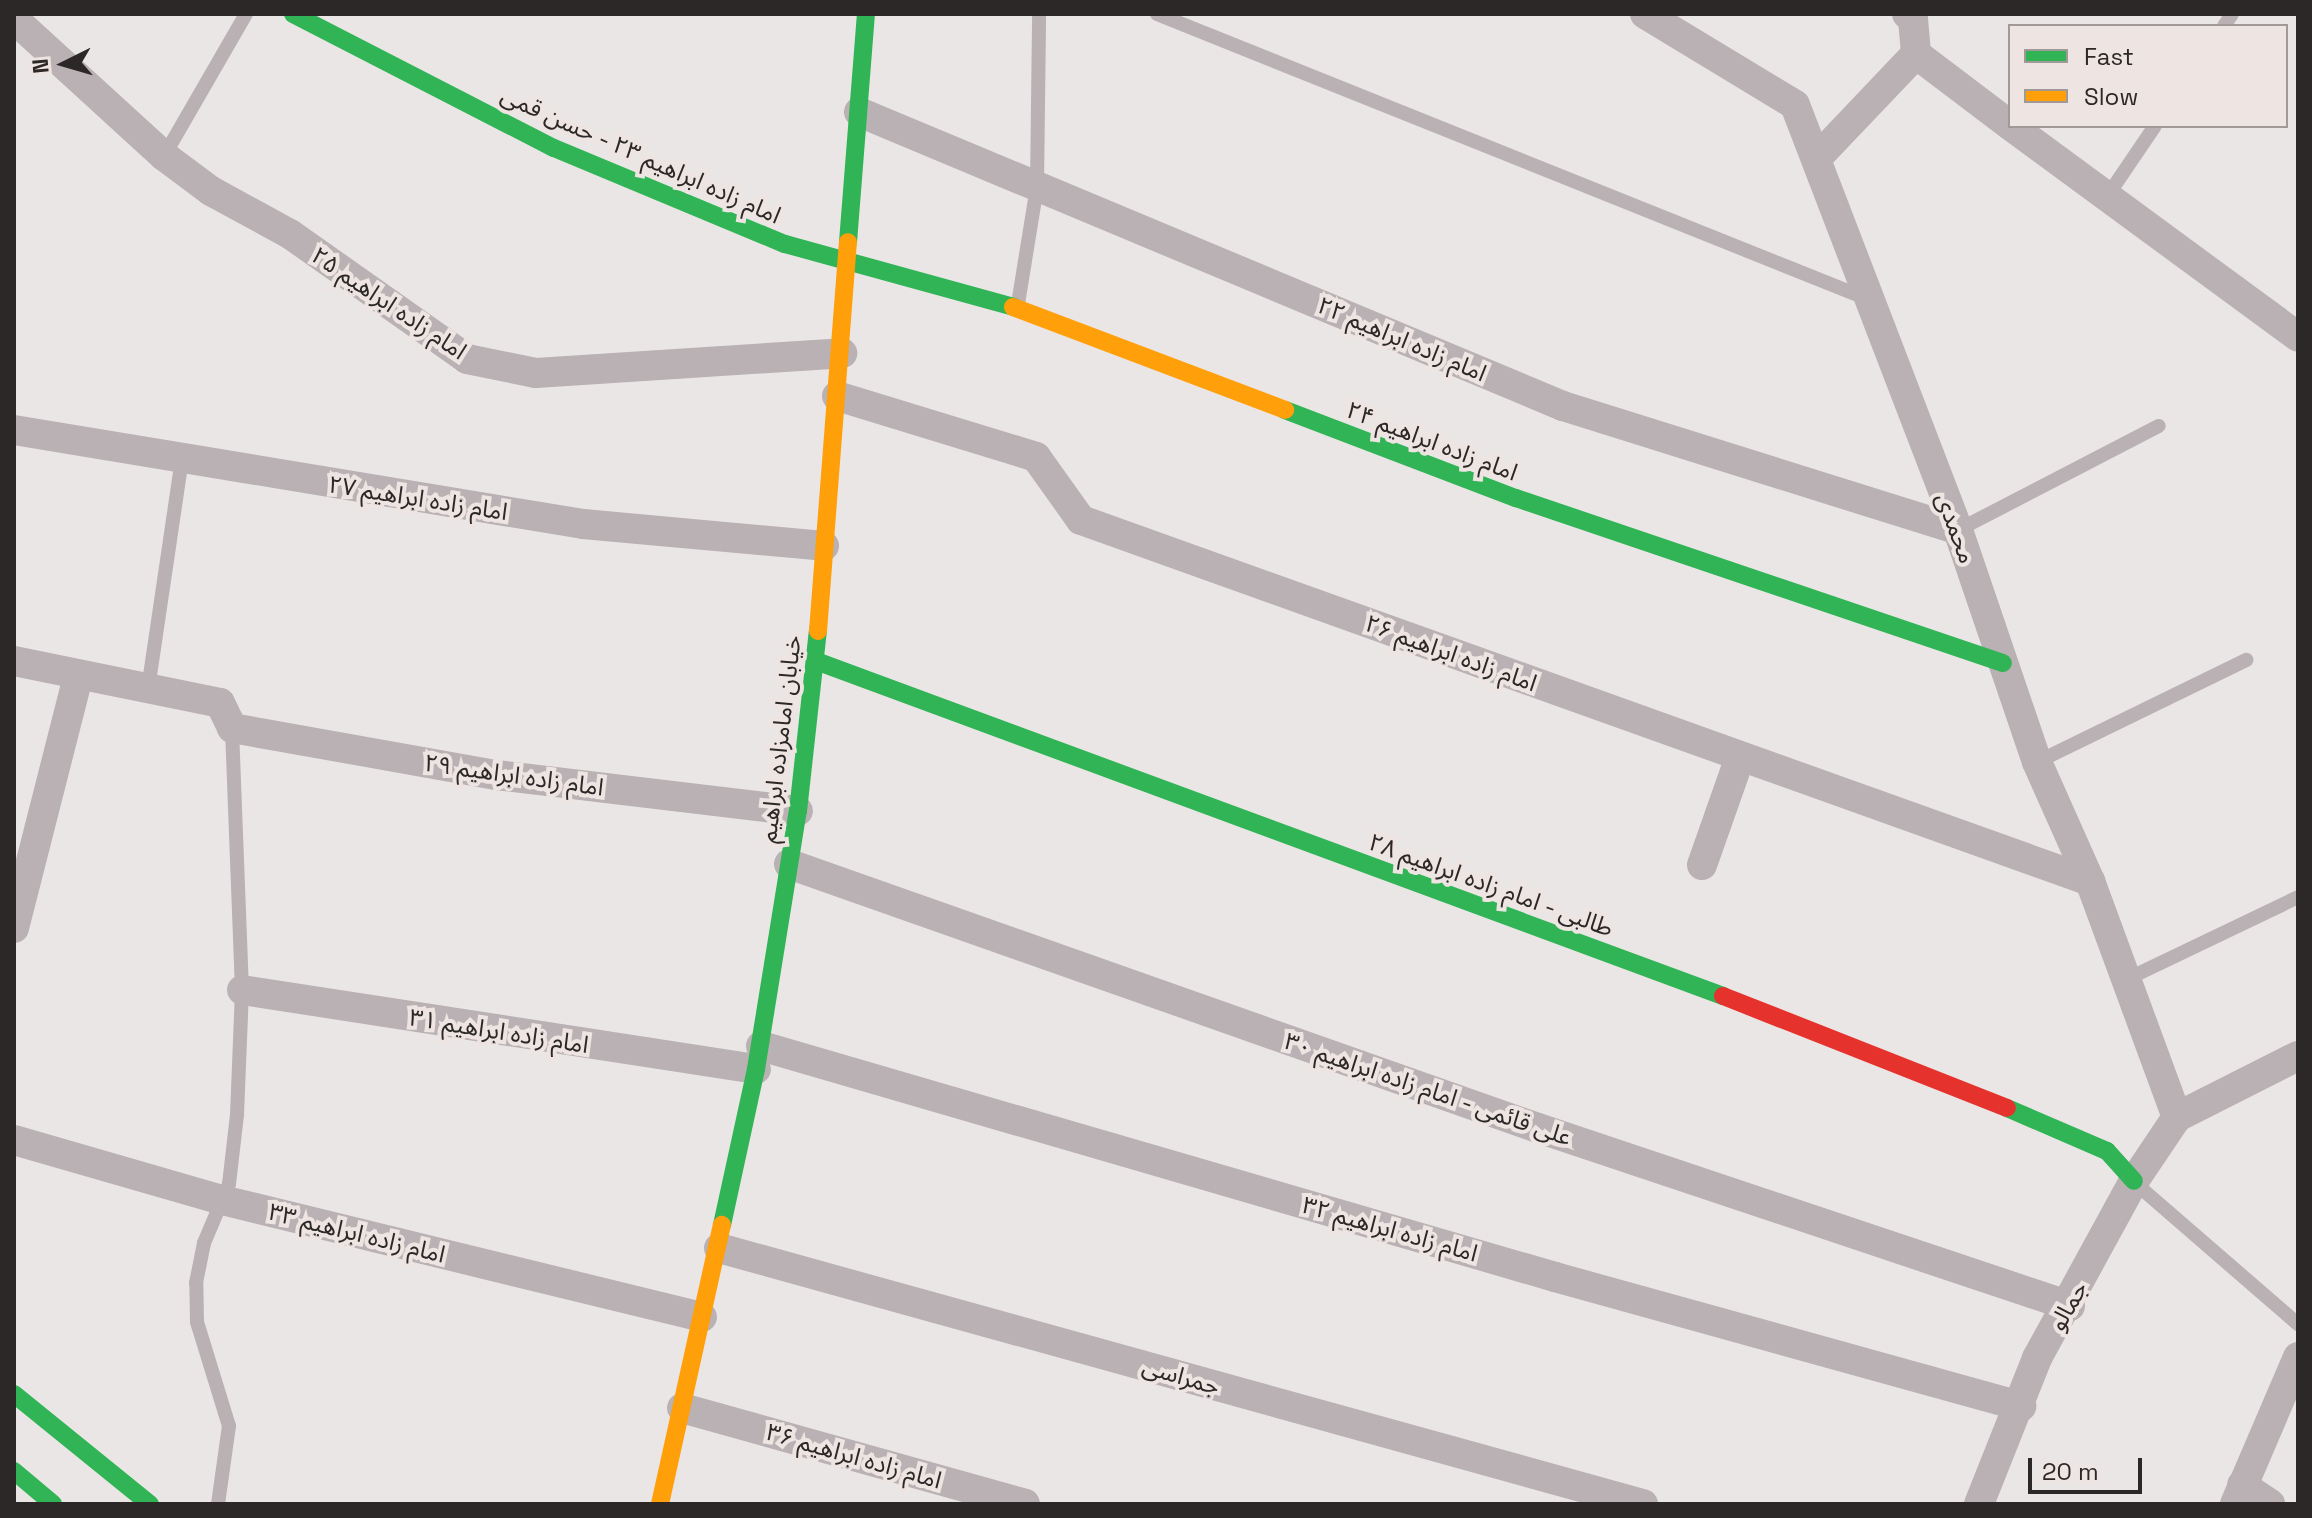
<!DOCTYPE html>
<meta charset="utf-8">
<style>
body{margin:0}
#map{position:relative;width:2312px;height:1518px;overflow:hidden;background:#ebe6e6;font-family:"Space Grotesk","Noto Sans Arabic",sans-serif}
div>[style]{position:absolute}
.lane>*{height:14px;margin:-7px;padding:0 7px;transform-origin:7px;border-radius:7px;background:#b9b1b3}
.street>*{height:30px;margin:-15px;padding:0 15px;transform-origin:15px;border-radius:15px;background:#b9b1b3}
.fast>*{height:18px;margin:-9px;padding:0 9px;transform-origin:9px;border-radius:9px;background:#30b455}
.slow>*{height:18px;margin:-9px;padding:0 9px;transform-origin:9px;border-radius:9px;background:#ff9f0a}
.jam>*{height:18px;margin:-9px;padding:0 9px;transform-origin:9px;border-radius:9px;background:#e5322d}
span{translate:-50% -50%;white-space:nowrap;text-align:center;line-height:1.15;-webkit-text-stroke:8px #eee5e3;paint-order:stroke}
.street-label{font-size:24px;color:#2b2827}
.frame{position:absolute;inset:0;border:16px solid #2b2827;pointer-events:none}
.legend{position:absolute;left:2008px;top:24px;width:280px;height:104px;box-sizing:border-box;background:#eee5e3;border:2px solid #a09998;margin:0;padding:10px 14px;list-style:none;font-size:24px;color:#2b2827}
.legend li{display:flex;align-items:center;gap:16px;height:40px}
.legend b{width:40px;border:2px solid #a09998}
.north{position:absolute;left:24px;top:24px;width:80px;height:80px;-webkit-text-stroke:6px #eee5e3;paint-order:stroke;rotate:265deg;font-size:22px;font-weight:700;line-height:32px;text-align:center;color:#2b2827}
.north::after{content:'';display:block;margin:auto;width:28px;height:36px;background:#2b2827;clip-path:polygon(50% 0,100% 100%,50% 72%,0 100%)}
.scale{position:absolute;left:2028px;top:1458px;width:114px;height:36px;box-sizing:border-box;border:4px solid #2b2827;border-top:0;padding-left:10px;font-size:24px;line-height:28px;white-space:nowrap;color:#2b2827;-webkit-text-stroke:6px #eee5e3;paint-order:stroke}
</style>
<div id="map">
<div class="lane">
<i style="left:1157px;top:14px;width:763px;rotate:21.86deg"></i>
<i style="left:2224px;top:26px;width:14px;rotate:-56deg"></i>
<i style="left:164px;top:156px;width:164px;rotate:-60deg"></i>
<i style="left:2106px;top:198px;width:87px;rotate:-55.8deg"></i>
<i style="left:1018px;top:304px;width:119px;rotate:-80.8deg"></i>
<i style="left:1037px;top:187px;width:173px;rotate:-89.3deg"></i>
<i style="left:1958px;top:530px;width:226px;rotate:-27.4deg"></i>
<i style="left:148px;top:689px;width:232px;rotate:-81.6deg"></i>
<i style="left:2037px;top:762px;width:233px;rotate:-26deg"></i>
<i style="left:2125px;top:980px;width:192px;rotate:-25.6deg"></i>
<i style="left:2135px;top:1183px;width:216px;rotate:40.9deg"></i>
<i style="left:218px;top:1504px;width:79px;rotate:-82deg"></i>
<i style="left:229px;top:1426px;width:109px;rotate:-107.1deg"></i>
<i style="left:197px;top:1322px;width:39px;rotate:-91deg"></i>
<i style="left:196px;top:1283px;width:41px;rotate:-78.7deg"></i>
<i style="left:204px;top:1243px;width:64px;rotate:-67deg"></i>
<i style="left:229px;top:1184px;width:69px;rotate:-83.4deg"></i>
<i style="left:237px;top:1115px;width:125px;rotate:-87.7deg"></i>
<i style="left:242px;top:990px;width:262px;rotate:-92.2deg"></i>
</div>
<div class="street">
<i style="left:1645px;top:14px;width:175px;rotate:31.2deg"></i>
<i style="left:1795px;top:105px;width:455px;rotate:69deg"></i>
<i style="left:1958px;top:530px;width:245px;rotate:71.2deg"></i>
<i style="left:2037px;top:762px;width:130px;rotate:66deg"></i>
<i style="left:2090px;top:881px;width:252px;rotate:69.8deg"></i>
<i style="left:1907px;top:14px;width:8px;rotate:40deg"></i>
<i style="left:1913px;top:19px;width:35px;rotate:85deg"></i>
<i style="left:14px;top:19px;width:203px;rotate:42.4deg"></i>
<i style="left:164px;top:156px;width:59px;rotate:36.7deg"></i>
<i style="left:211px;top:191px;width:90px;rotate:28.6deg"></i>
<i style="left:290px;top:234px;width:217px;rotate:35.2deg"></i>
<i style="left:467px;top:359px;width:70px;rotate:11.5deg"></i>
<i style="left:536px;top:373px;width:307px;rotate:-3.7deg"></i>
<i style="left:1916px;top:54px;width:118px;rotate:37.1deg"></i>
<i style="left:859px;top:112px;width:763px;rotate:22.67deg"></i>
<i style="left:1563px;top:406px;width:414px;rotate:17.4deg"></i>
<i style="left:2011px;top:126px;width:356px;rotate:36.3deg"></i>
<i style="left:1817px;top:158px;width:144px;rotate:-46.4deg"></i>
<i style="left:837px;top:396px;width:208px;rotate:17deg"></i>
<i style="left:1036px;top:457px;width:77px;rotate:54.5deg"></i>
<i style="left:1081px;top:520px;width:1072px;rotate:19.69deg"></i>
<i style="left:14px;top:430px;width:577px;rotate:9.38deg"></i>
<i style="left:583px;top:524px;width:242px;rotate:5.2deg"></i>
<i style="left:14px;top:661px;width:210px;rotate:11.5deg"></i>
<i style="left:220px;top:703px;width:28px;rotate:64deg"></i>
<i style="left:232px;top:728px;width:269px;rotate:10.1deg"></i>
<i style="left:497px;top:775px;width:303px;rotate:6.8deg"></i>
<i style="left:789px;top:864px;width:794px;rotate:19.42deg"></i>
<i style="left:1538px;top:1128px;width:561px;rotate:18.5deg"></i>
<i style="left:1702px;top:865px;width:114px;rotate:-70.6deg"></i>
<i style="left:14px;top:928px;width:260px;rotate:-75.7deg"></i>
<i style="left:242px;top:990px;width:520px;rotate:8.74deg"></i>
<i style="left:761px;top:1046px;width:827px;rotate:16.22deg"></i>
<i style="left:1555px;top:1277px;width:484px;rotate:15.5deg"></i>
<i style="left:14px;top:1140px;width:216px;rotate:16.1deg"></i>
<i style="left:222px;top:1200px;width:494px;rotate:13.7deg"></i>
<i style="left:719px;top:1248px;width:959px;rotate:15.49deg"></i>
<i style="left:682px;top:1408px;width:356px;rotate:15.6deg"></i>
<i style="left:2242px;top:1485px;width:34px;rotate:34deg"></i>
<i style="left:1979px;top:1504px;width:157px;rotate:-68.3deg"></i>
<i style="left:2037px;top:1358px;width:202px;rotate:-61.3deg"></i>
<i style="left:2134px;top:1181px;width:77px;rotate:-56.1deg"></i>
<i style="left:2177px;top:1117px;width:136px;rotate:-26.8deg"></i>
<i style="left:2235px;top:1504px;width:160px;rotate:-66.8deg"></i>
</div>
<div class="fast">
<i style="left:293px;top:14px;width:293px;rotate:27.2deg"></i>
<i style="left:554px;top:148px;width:250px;rotate:22.6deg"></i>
<i style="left:785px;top:244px;width:237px;rotate:15.4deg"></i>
<i style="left:848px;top:242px;width:229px;rotate:-85.5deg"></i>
<i style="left:1285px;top:410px;width:247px;rotate:20.9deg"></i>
<i style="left:1516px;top:498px;width:514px;rotate:18.72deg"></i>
<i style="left:816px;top:661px;width:967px;rotate:20.27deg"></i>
<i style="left:2007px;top:1108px;width:109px;rotate:23.3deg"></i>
<i style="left:2107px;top:1151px;width:40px;rotate:48deg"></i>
<i style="left:722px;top:1225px;width:160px;rotate:-77.7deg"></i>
<i style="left:756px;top:1069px;width:261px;rotate:-80.8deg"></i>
<i style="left:798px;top:811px;width:181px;rotate:-83.7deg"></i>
<i style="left:14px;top:1394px;width:175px;rotate:39deg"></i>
<i style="left:14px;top:1471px;width:51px;rotate:40.2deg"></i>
</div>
<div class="slow">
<i style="left:1013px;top:307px;width:291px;rotate:20.7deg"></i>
<i style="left:818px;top:631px;width:390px;rotate:-85.6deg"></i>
<i style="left:660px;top:1504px;width:286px;rotate:-77.5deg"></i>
</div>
<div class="jam">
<i style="left:1723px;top:996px;width:305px;rotate:21.5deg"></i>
</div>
<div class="street-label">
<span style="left:641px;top:155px;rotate:24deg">امام زاده ابراهیم ۲۳ - حسن قمی</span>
<span style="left:389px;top:303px;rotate:34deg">امام زاده ابراهیم ۲۵</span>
<span style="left:1402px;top:339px;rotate:23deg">امام زاده ابراهیم ۲۲</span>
<span style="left:1432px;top:441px;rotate:21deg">امام زاده ابراهیم ۲۴</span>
<span style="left:418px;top:498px;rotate:9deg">امام زاده ابراهیم ۲۷</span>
<span style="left:1956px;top:528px;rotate:70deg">محمدی</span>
<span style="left:1451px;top:653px;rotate:20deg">امام زاده ابراهیم ۲۶</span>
<span style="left:780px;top:739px;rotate:-83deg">خیابان امامزاده ابراهیم</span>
<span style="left:514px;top:775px;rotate:8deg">امام زاده ابراهیم ۲۹</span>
<span style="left:1491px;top:885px;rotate:20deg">طالبی - امام زاده ابراهیم ۲۸</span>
<span style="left:499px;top:1031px;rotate:9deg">امام زاده ابراهیم ۳۱</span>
<span style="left:1428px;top:1089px;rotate:19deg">علی قائمی - امام زاده ابراهیم ۳۰</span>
<span style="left:1390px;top:1229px;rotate:16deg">امام زاده ابراهیم ۳۲</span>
<span style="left:357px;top:1233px;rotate:14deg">امام زاده ابراهیم ۳۳</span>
<span style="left:2068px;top:1306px;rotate:-60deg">جمالو</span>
<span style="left:1181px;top:1376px;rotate:16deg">جمراسی</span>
<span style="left:854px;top:1456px;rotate:16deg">امام زاده ابراهیم ۳۶</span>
</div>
<div class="frame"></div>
<ul class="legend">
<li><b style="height:10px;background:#30b455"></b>Fast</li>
<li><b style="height:10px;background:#ff9f0a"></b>Slow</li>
</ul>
<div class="north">N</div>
<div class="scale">20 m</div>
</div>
